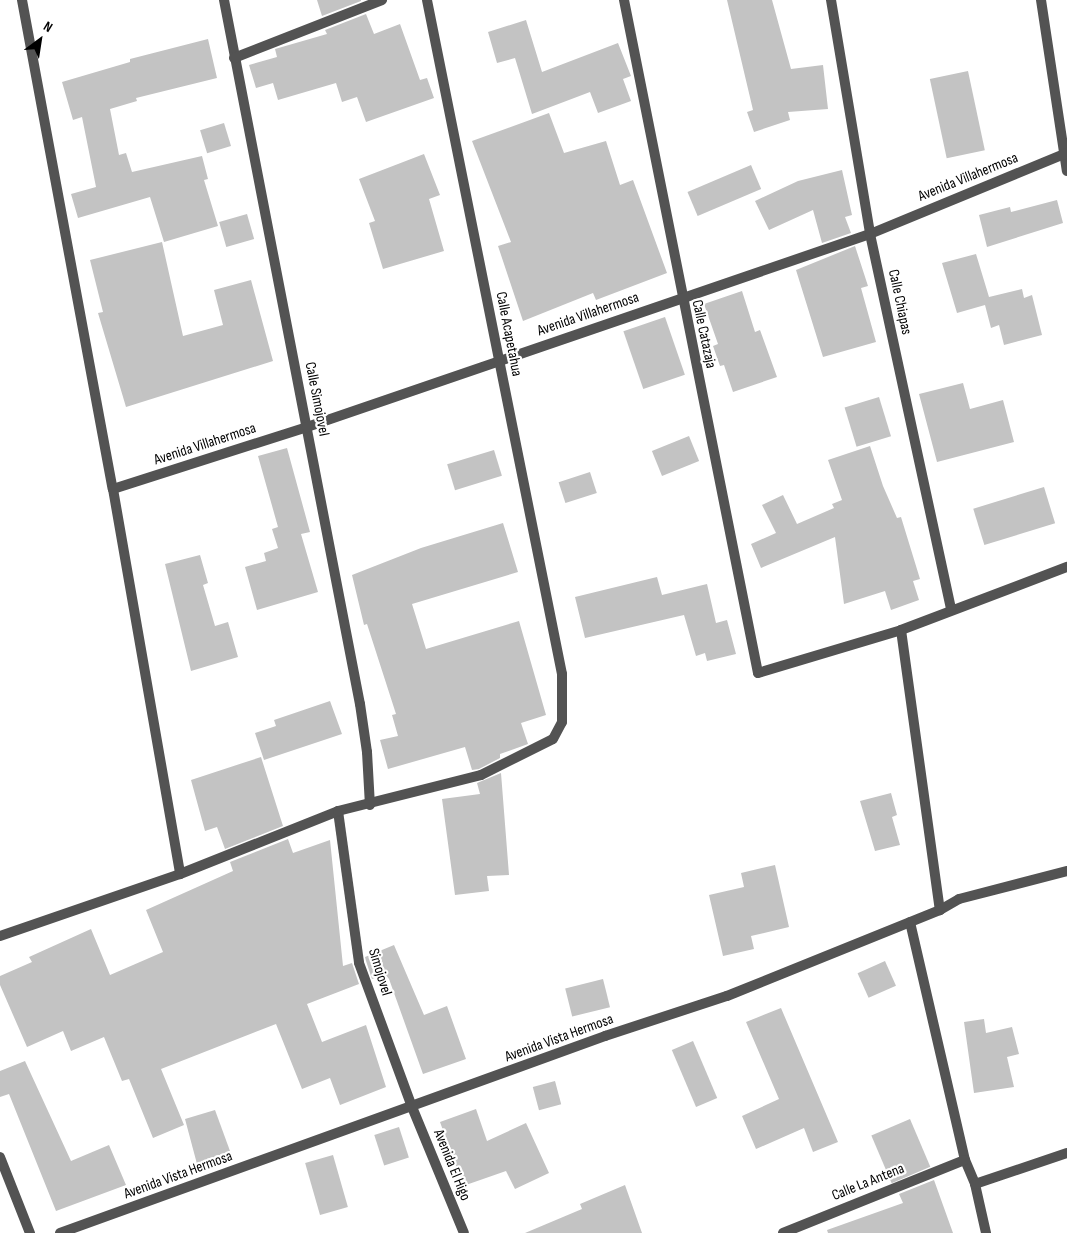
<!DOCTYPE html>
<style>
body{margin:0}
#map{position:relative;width:1067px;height:1233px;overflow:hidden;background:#fff;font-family:"Sofia Sans Condensed",sans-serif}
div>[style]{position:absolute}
.building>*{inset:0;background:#c3c3c3;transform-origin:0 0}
.minor>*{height:10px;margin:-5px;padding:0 5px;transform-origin:5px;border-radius:5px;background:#535353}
span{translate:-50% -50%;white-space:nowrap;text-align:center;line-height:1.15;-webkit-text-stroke:4.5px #fff;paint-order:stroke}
.street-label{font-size:15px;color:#000}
.north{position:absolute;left:15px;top:15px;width:50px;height:50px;-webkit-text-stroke:4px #fff;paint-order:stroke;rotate:31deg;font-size:14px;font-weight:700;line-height:20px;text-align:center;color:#000}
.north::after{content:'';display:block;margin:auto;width:18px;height:22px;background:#000;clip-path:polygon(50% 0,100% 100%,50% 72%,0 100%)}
</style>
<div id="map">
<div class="building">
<i style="clip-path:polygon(317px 0,361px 0,361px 1px,322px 16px)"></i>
<i style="clip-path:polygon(727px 0,772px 0,791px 69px,823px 65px,828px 109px,788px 112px,790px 120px,754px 132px,747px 112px,753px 110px)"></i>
<i style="clip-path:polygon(366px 14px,374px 34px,400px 24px,420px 80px,427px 78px,434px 98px,366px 122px,357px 97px,342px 102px,336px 83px,278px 100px,273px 83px,256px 88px,249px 65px,277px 57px,275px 49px,327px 34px,325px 30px)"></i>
<i style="clip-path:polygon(526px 20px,542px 72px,618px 43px,631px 76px,623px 79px,631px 101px,598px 113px,590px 92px,532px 114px,515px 58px,497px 63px,488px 32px)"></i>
<i style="clip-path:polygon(208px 39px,217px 78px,136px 98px,137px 101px,110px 109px,119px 155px,126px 153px,132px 172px,202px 156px,208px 179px,204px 180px,218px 226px,164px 242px,150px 197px,78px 218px,71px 194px,96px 187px,82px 117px,73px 120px,62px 82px,130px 62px,130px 59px)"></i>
<i style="left:968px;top:71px;width:81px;height:39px;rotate:78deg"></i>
<i style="clip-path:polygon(549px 113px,564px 153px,606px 141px,620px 185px,633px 180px,667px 273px,596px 300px,593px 293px,523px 321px,498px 246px,511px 242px,472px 141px)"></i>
<i style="left:224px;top:123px;width:24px;height:25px;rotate:73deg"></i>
<i style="clip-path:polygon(424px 154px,440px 195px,429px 199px,444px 251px,383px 269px,369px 223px,375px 221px,359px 179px)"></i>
<i style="left:751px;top:165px;width:26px;height:69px;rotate:67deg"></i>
<i style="clip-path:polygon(842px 170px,852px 215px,845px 217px,851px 233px,822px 243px,813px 210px,769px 230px,755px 201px,798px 181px)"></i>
<i style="clip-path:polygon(1057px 200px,1063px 223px,987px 247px,979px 215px,1010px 207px,1011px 212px)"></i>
<i style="left:247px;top:214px;width:26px;height:29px;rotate:74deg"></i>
<i style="clip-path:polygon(162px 242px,183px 336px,223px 325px,214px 290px,251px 280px,273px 361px,126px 407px,98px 313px,103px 312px,90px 260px)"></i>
<i style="clip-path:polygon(855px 246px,868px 286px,861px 288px,876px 342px,823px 357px,796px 270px)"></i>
<i style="clip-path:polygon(976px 254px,989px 297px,1022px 289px,1024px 298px,1032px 295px,1042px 335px,1004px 345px,999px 325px,991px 328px,985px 305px,957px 313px,942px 263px)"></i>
<i style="clip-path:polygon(742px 291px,755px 332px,760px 330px,777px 377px,733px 392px,724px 365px,720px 366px,713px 346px,718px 344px,704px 304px)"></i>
<i style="left:665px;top:317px;width:61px;height:44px;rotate:71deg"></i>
<i style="clip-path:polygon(963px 383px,970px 409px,1003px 400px,1014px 442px,937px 462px,919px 394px)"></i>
<i style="left:879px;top:397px;width:41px;height:36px;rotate:73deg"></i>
<i style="left:689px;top:436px;width:27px;height:40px;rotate:68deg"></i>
<i style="clip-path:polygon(870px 446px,883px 486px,897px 518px,901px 517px,920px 579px,913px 581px,919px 600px,891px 610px,885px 591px,844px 604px,835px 537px,761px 568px,751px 544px,776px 533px,762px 505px,783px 495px,797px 524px,834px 508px,832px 504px,842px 500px,828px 460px)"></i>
<i style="clip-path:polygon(287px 448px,310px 532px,301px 534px,318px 592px,257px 610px,245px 567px,266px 561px,264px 553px,278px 548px,272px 529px,278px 527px,258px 456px)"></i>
<i style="left:494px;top:450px;width:27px;height:49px;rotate:73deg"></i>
<i style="left:590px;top:472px;width:22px;height:33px;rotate:72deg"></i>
<i style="left:1044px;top:487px;width:38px;height:74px;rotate:73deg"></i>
<i style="clip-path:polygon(503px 523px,518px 572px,412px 604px,426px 649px,519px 621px,546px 715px,521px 723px,528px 744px,500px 754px,500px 758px,479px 769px,472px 770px,465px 747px,388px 769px,380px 740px,398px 736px,392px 715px,396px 714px,367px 624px,364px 625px,352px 575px,421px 548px)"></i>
<i style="clip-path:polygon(200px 555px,208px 583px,203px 585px,215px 626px,228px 622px,238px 657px,191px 671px,165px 564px)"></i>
<i style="clip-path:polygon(657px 577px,662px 595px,707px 584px,716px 623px,727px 620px,736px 654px,707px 661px,705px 653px,696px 656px,684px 615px,585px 638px,575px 597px)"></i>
<i style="clip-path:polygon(330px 701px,342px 734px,264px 760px,255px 733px,276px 726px,274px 720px)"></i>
<i style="clip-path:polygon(261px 757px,283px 826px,225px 849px,217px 827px,205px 831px,191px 780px)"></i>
<i style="clip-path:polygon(501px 773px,509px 875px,487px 876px,489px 891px,455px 895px,442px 799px,480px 794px,477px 783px)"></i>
<i style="clip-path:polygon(891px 793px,897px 815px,892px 817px,900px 845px,875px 851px,860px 801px)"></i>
<i style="clip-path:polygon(288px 839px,293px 853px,330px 840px,343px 966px,352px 963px,359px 984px,307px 1004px,322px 1042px,366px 1025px,386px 1087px,340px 1105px,330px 1078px,302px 1089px,276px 1024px,161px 1069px,184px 1125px,153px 1138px,129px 1079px,122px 1081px,104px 1037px,71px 1051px,63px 1031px,27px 1047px,0 985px,0 976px,32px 962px,29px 957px,91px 929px,110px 975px,163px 952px,146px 910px,233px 871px,230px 862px)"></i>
<i style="clip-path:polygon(775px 865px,789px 927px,751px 936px,754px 949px,723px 956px,709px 895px,744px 887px,741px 873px)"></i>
<i style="clip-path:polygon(394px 945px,424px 1015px,447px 1006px,466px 1059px,423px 1074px,389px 979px,385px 974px,372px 979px,366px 961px,365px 957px)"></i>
<i style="left:885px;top:961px;width:27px;height:30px;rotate:66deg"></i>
<i style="left:603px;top:979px;width:29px;height:39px;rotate:76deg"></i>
<i style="clip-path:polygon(781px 1008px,838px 1142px,813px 1152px,804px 1128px,756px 1149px,742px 1116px,779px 1099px,746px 1022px)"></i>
<i style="clip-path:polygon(984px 1019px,986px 1033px,1012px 1027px,1019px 1054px,1007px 1057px,1014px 1087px,974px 1093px,964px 1022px)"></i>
<i style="left:693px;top:1041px;width:62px;height:23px;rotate:67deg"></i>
<i style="clip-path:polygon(25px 1061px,71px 1161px,109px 1145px,126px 1185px,56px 1211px,9px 1094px,0 1097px,0 1071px)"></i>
<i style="left:555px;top:1081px;width:24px;height:23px;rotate:75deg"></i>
<i style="clip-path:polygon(476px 1109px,487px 1141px,526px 1123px,549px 1173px,515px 1189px,506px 1171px,463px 1186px,440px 1122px)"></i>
<i style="clip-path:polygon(215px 1110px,230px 1151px,197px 1164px,185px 1119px)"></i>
<i style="left:910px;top:1119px;width:52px;height:42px;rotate:67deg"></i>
<i style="left:399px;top:1127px;width:32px;height:26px;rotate:72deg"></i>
<i style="left:333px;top:1155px;width:54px;height:29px;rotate:74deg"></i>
<i style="clip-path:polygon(934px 1180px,953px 1233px,828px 1233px,827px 1230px,903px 1203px,899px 1194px)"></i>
<i style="clip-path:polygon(625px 1185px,642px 1233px,525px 1233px,582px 1209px,580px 1204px)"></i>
</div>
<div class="minor">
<i style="left:22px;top:0;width:497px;rotate:79.5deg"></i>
<i style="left:113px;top:489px;width:391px;rotate:80.1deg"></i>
<i style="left:224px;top:0;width:717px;rotate:79.07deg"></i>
<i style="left:360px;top:704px;width:49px;rotate:81.7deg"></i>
<i style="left:367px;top:752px;width:53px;rotate:86.8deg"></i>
<i style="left:624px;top:0;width:686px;rotate:78.74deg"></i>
<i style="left:758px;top:673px;width:149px;rotate:-16.7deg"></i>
<i style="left:901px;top:630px;width:178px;rotate:-20.8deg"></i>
<i style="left:831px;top:0;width:237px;rotate:80.5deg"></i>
<i style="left:870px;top:234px;width:384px;rotate:77.8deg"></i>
<i style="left:1041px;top:0;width:173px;rotate:81.4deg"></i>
<i style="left:234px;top:58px;width:159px;rotate:-21.4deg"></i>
<i style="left:113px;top:489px;width:204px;rotate:-17.7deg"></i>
<i style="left:307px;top:427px;width:595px;rotate:-18.92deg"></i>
<i style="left:870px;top:234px;width:213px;rotate:-22.4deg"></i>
<i style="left:901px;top:630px;width:283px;rotate:82.1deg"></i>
<i style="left:338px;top:811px;width:153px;rotate:82.1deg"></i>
<i style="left:359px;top:963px;width:153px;rotate:69.8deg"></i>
<i style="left:412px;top:1107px;width:136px;rotate:67.6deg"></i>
<i style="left:910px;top:922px;width:244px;rotate:77deg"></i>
<i style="left:965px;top:1160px;width:26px;rotate:67deg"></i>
<i style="left:975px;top:1184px;width:50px;rotate:77.3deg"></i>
<i style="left:0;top:936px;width:190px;rotate:-19deg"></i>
<i style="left:180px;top:874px;width:170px;rotate:-21.7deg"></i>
<i style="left:338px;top:811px;width:147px;rotate:-14.1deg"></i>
<i style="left:481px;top:775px;width:80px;rotate:-26.6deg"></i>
<i style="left:553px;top:739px;width:19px;rotate:-62deg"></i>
<i style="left:562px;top:722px;width:48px;rotate:-90deg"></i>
<i style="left:562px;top:674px;width:687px;rotate:-101.33deg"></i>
<i style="left:0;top:1157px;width:82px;rotate:68.5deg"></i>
<i style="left:975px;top:1184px;width:97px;rotate:-18.6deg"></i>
<i style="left:60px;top:1233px;width:580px;rotate:-19.87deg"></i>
<i style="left:605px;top:1036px;width:128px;rotate:-18.2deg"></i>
<i style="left:727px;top:996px;width:230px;rotate:-22deg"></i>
<i style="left:940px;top:910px;width:22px;rotate:-30deg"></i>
<i style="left:959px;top:899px;width:112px;rotate:-14.5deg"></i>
<i style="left:783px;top:1233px;width:196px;rotate:-21.9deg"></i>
</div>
<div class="street-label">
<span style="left:968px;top:177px;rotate:-22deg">Avenida Villahermosa</span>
<span style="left:900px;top:302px;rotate:78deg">Calle Chiapas</span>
<span style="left:588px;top:314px;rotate:-19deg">Avenida Villahermosa</span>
<span style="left:509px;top:334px;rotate:79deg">Calle Acapetahua</span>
<span style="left:704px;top:334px;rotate:78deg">Calle Catazaja</span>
<span style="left:317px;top:399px;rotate:79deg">Calle Simojovel</span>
<span style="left:205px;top:444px;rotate:-18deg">Avenida Villahermosa</span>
<span style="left:380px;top:972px;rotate:73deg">Simojovel</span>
<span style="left:559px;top:1038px;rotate:-20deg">Avenida Vista Hermosa</span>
<span style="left:452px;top:1165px;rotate:68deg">Avenida El Higo</span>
<span style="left:178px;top:1175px;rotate:-20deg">Avenida Vista Hermosa</span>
<span style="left:868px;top:1182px;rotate:-22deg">Calle La Antena</span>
</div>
<div class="north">N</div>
</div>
